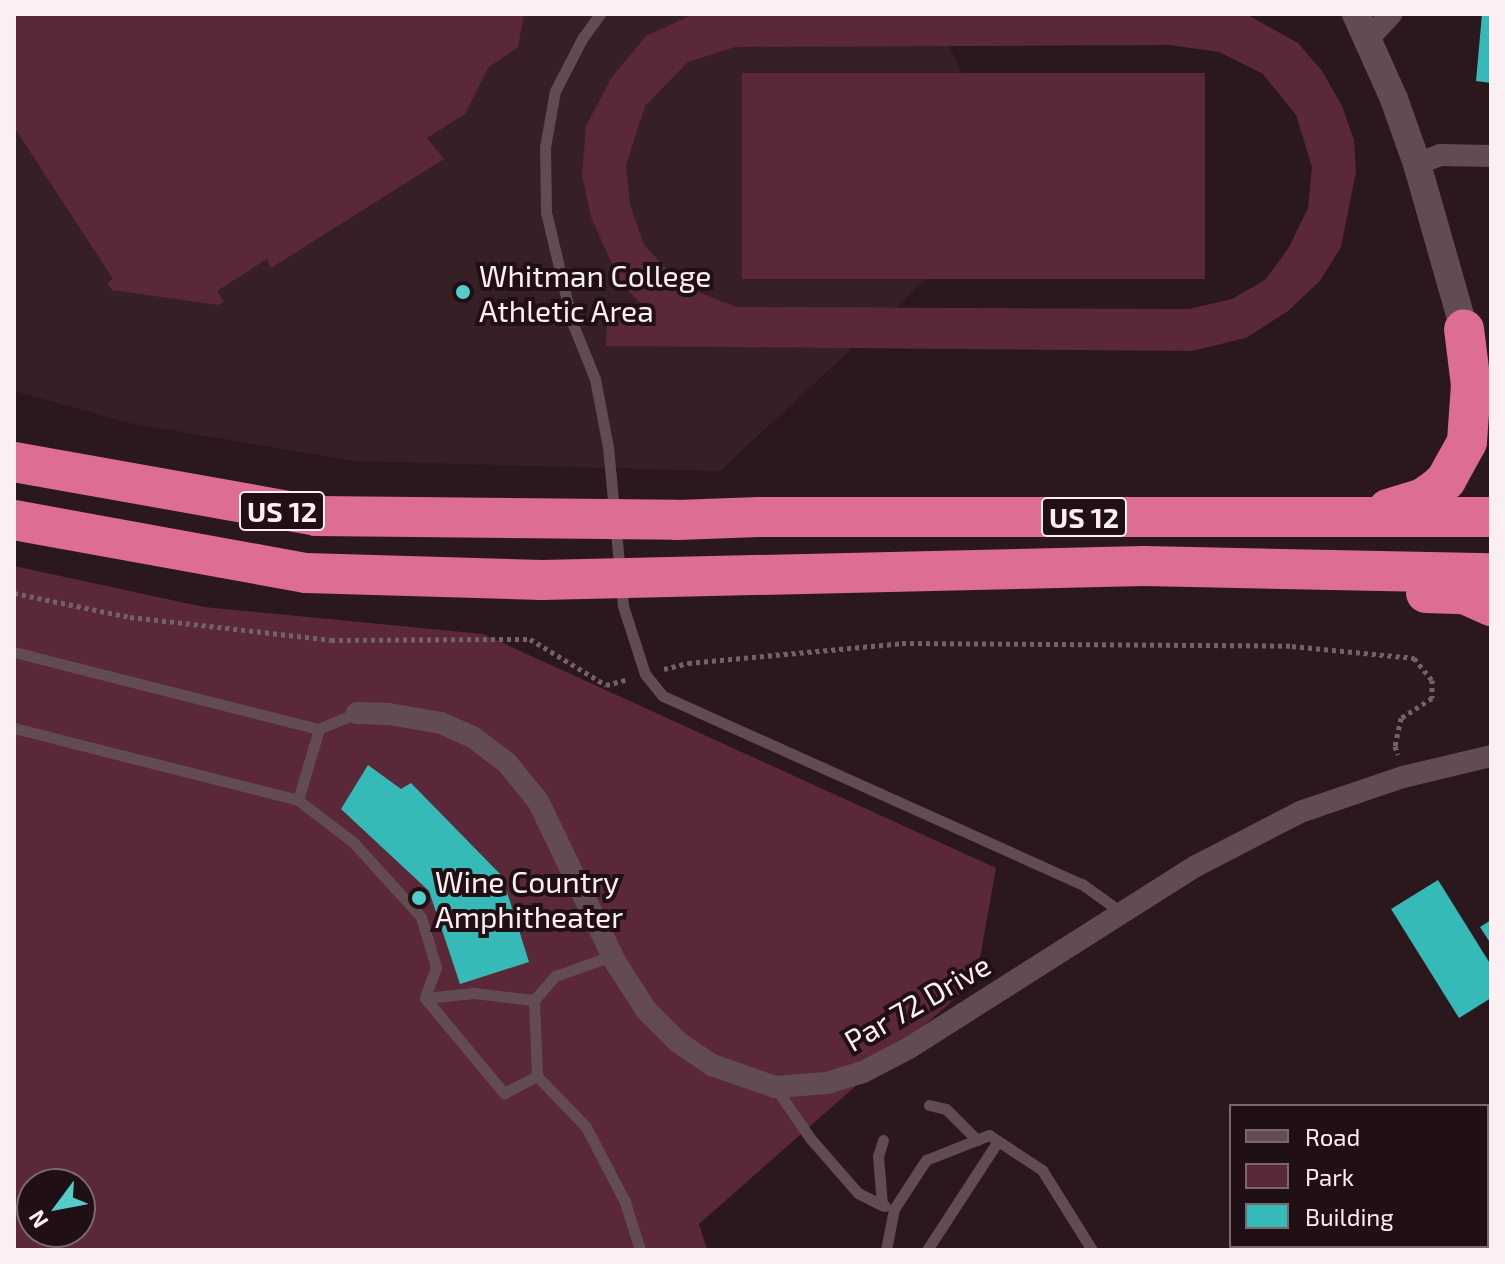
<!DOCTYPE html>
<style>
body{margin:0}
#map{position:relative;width:1505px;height:1264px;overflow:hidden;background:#2a181d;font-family:"Exo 2",sans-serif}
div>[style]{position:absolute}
.built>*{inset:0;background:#371f26}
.green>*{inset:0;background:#5a2838;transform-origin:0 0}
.building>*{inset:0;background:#36bab7}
.path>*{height:5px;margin-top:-2.5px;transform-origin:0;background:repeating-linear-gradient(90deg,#726166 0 4px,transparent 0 8px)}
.service>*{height:11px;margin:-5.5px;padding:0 5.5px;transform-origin:5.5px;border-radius:5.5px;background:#624c51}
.minor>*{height:22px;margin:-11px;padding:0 11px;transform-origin:11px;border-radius:11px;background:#624c51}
.tertiary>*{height:28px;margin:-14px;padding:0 14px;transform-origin:14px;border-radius:14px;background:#624c51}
.motorway>*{height:40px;margin:-20px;padding:0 20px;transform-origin:20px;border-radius:20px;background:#de6e91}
.dots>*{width:22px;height:22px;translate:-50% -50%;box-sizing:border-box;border:4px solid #200f14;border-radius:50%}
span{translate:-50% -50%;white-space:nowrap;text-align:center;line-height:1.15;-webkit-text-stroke:8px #200f14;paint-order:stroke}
.shield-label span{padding:2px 6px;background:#200f14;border:2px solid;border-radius:6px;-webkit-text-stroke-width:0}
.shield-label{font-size:28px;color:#fceff2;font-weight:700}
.poi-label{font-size:30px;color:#fceff2}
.left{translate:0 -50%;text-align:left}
.street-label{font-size:30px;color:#fceff2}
.frame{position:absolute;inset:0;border:16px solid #fceff2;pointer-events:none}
.legend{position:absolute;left:1229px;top:1104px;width:260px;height:144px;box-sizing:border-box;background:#200f14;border:2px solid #78696d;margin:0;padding:10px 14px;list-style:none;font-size:24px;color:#fceff2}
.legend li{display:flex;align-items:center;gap:16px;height:40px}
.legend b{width:40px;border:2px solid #78696d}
.north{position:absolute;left:16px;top:1168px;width:80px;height:80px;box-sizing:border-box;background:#200f14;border:2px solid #78696d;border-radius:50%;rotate:238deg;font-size:22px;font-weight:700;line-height:32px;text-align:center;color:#fceff2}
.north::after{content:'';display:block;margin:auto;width:28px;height:36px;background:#53cdca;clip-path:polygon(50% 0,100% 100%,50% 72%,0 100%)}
</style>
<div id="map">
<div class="built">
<i style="clip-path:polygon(14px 14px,934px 14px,1019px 193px,720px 471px,356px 461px,129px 423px,14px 391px)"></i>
</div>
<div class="green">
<i style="clip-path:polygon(14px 14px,524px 14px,518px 47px,488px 68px,465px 114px,427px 138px,444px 159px,271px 268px,267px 259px,217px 291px,224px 302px,218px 305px,112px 290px,107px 283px,113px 279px,14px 127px)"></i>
<i style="clip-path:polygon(evenodd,694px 14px,1246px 14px,1298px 43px,1322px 71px,1342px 106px,1354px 140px,1356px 172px,1341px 247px,1320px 281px,1288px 311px,1246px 338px,1192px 351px,606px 346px,607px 309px,643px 306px,620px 282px,591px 217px,582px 175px,586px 126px,612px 77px,646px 36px,694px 14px,1170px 45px,1219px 52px,1263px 74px,1296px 115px,1312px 167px,1308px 208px,1288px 249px,1265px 280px,1232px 299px,1189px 309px,736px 307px,683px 286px,644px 245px,630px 205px,626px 165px,645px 106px,688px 62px,735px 47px,1170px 45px)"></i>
<i style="left:1205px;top:73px;width:206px;height:463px;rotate:90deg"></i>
<i style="clip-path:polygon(evenodd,14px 566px,204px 607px,483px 634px,996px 868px,976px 980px,699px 1224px,707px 1250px,14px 1250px,14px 566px,32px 1184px,80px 1184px,80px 1232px,32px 1232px,32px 1184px)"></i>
</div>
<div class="building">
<i style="clip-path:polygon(1482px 14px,1491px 14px,1491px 83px,1476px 81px)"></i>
<i style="clip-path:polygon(368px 765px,401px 789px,411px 783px,502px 876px,529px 962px,460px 984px,429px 891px,341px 809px)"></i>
<i style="clip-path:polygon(1438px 880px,1491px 965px,1491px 998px,1459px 1018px,1391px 909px)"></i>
<i style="clip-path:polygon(1491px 920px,1491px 944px,1480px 927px)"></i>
</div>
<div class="path">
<i style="left:14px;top:593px;width:118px;rotate:11.7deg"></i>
<i style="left:130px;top:617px;width:202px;rotate:6.5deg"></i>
<i style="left:331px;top:640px;width:199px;rotate:-0.3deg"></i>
<i style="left:530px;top:639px;width:89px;rotate:31.2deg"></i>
<i style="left:606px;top:685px;width:23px;rotate:-15deg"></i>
<i style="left:664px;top:669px;width:25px;rotate:-14deg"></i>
<i style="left:688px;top:663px;width:215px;rotate:-5.3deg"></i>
<i style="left:902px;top:643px;width:390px;rotate:0.4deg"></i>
<i style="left:1292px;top:646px;width:123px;rotate:5.6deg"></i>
<i style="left:1414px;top:658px;width:28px;rotate:51deg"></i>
<i style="left:1432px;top:680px;width:18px;rotate:90deg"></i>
<i style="left:1432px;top:698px;width:37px;rotate:147deg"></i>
<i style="left:1401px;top:718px;width:29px;rotate:102deg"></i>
<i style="left:1395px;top:746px;width:9px;rotate:72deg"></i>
</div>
<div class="service">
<i style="left:600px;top:14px;width:29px;rotate:126deg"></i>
<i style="left:583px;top:37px;width:61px;rotate:117.4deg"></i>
<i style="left:555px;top:91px;width:57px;rotate:100.1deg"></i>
<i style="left:545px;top:147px;width:65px;rotate:89.1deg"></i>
<i style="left:546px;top:212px;width:113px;rotate:76.7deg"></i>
<i style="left:572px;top:322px;width:61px;rotate:68deg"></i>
<i style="left:595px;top:379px;width:69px;rotate:79.2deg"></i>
<i style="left:608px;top:447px;width:160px;rotate:84.6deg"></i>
<i style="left:623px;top:606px;width:71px;rotate:72.1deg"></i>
<i style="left:645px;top:674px;width:28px;rotate:51deg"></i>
<i style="left:663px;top:696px;width:459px;rotate:24.2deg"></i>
<i style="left:1082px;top:884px;width:48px;rotate:35.7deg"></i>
<i style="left:14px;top:652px;width:315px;rotate:14.2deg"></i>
<i style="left:319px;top:729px;width:74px;rotate:106.5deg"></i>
<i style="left:14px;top:728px;width:293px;rotate:14.2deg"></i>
<i style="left:298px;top:800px;width:71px;rotate:37.5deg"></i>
<i style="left:354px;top:843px;width:100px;rotate:47.8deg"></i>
<i style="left:421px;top:917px;width:52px;rotate:73.3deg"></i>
<i style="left:436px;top:967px;width:33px;rotate:110deg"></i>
<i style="left:425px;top:998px;width:124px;rotate:50.3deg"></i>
<i style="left:504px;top:1093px;width:37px;rotate:-27deg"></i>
<i style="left:318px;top:729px;width:42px;rotate:-22.3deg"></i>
<i style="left:612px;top:956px;width:60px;rotate:160.7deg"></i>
<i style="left:555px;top:976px;width:32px;rotate:131deg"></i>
<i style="left:534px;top:1000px;width:76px;rotate:87.7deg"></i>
<i style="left:537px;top:1076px;width:71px;rotate:46.1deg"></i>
<i style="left:586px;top:1127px;width:85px;rotate:62.5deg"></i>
<i style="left:625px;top:1202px;width:50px;rotate:72.6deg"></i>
<i style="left:425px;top:998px;width:49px;rotate:-5.8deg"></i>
<i style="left:474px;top:993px;width:60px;rotate:6.7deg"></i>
<i style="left:775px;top:1087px;width:62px;rotate:55.5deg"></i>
<i style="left:810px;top:1138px;width:73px;rotate:48.9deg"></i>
<i style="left:858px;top:1193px;width:27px;rotate:27deg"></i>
<i style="left:929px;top:1105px;width:17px;rotate:13deg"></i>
<i style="left:946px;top:1109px;width:44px;rotate:45deg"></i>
<i style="left:883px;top:1140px;width:17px;rotate:107deg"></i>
<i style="left:878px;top:1156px;width:49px;rotate:85.3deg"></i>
<i style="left:882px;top:1205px;width:3px;rotate:18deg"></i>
<i style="left:886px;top:1250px;width:42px;rotate:-79deg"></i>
<i style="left:894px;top:1209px;width:59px;rotate:-56.9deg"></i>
<i style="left:926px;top:1160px;width:68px;rotate:-21.6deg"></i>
<i style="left:989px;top:1135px;width:64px;rotate:33.4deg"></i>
<i style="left:1042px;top:1170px;width:94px;rotate:58deg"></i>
<i style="left:927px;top:1250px;width:130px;rotate:-56.9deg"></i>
</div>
<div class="minor">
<i style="left:1369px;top:38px;width:33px;rotate:-47deg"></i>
<i style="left:1417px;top:164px;width:25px;rotate:-21deg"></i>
<i style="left:1440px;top:155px;width:51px;rotate:1.1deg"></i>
<i style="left:357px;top:713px;width:32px;rotate:2deg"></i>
<i style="left:389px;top:714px;width:53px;rotate:9.8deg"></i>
<i style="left:441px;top:723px;width:36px;rotate:24deg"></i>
<i style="left:474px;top:738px;width:41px;rotate:37.1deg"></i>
<i style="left:507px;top:763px;width:49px;rotate:50.8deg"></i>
<i style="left:538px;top:801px;width:180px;rotate:64.3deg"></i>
<i style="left:616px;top:963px;width:56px;rotate:57.4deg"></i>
<i style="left:646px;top:1010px;width:45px;rotate:45deg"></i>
<i style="left:678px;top:1042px;width:41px;rotate:34.1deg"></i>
<i style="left:712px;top:1065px;width:67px;rotate:19.2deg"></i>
<i style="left:775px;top:1087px;width:52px;rotate:-4.4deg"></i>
<i style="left:827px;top:1083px;width:38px;rotate:-17deg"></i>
<i style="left:863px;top:1072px;width:52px;rotate:-27.6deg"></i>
<i style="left:909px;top:1048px;width:340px;rotate:-32.4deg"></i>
<i style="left:1196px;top:866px;width:117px;rotate:-27.4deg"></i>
<i style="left:1300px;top:812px;width:109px;rotate:-18.8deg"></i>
<i style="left:1403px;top:777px;width:90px;rotate:-13.4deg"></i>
</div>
<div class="tertiary">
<i style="left:1356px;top:14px;width:93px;rotate:65.9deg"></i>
<i style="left:1394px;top:99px;width:69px;rotate:70.5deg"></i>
<i style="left:1417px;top:164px;width:172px;rotate:74.1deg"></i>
</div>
<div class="motorway">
<i style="left:14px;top:462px;width:307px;rotate:10.1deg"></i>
<i style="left:316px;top:516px;width:361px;rotate:0.6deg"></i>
<i style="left:677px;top:520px;width:82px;rotate:-2.1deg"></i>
<i style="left:759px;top:517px;width:732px"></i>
<i style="left:1388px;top:509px;width:37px;rotate:-17deg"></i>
<i style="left:1423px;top:498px;width:14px;rotate:-34deg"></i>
<i style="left:1435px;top:490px;width:15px;rotate:-42deg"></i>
<i style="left:1446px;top:480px;width:43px;rotate:-61.1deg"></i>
<i style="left:1467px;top:442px;width:57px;rotate:-86deg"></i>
<i style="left:1471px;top:385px;width:56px;rotate:-97.1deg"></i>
<i style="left:14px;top:520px;width:297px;rotate:10.3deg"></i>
<i style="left:306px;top:573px;width:236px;rotate:1.7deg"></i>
<i style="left:542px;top:580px;width:602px;rotate:-1.33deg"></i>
<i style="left:1144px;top:566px;width:347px;rotate:1.2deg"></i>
<i style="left:1426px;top:593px;width:38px;rotate:2deg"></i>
<i style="left:1464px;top:594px;width:30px;rotate:24deg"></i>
</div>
<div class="dots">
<i style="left:463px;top:292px;background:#53cdca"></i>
<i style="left:419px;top:898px;background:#53cdca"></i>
</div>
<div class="shield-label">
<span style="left:282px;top:511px">US 12</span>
<span style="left:1084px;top:517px">US 12</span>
</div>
<div class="poi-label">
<span class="left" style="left:479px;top:292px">Whitman College<br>Athletic Area</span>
<span class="left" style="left:435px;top:898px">Wine Country<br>Amphitheater</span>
</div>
<div class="street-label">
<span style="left:917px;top:1002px;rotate:-30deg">Par 72 Drive</span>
</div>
<div class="frame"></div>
<ul class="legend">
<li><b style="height:10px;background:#624c51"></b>Road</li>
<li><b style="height:22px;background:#5a2838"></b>Park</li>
<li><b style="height:22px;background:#36bab7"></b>Building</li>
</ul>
<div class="north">N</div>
</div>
